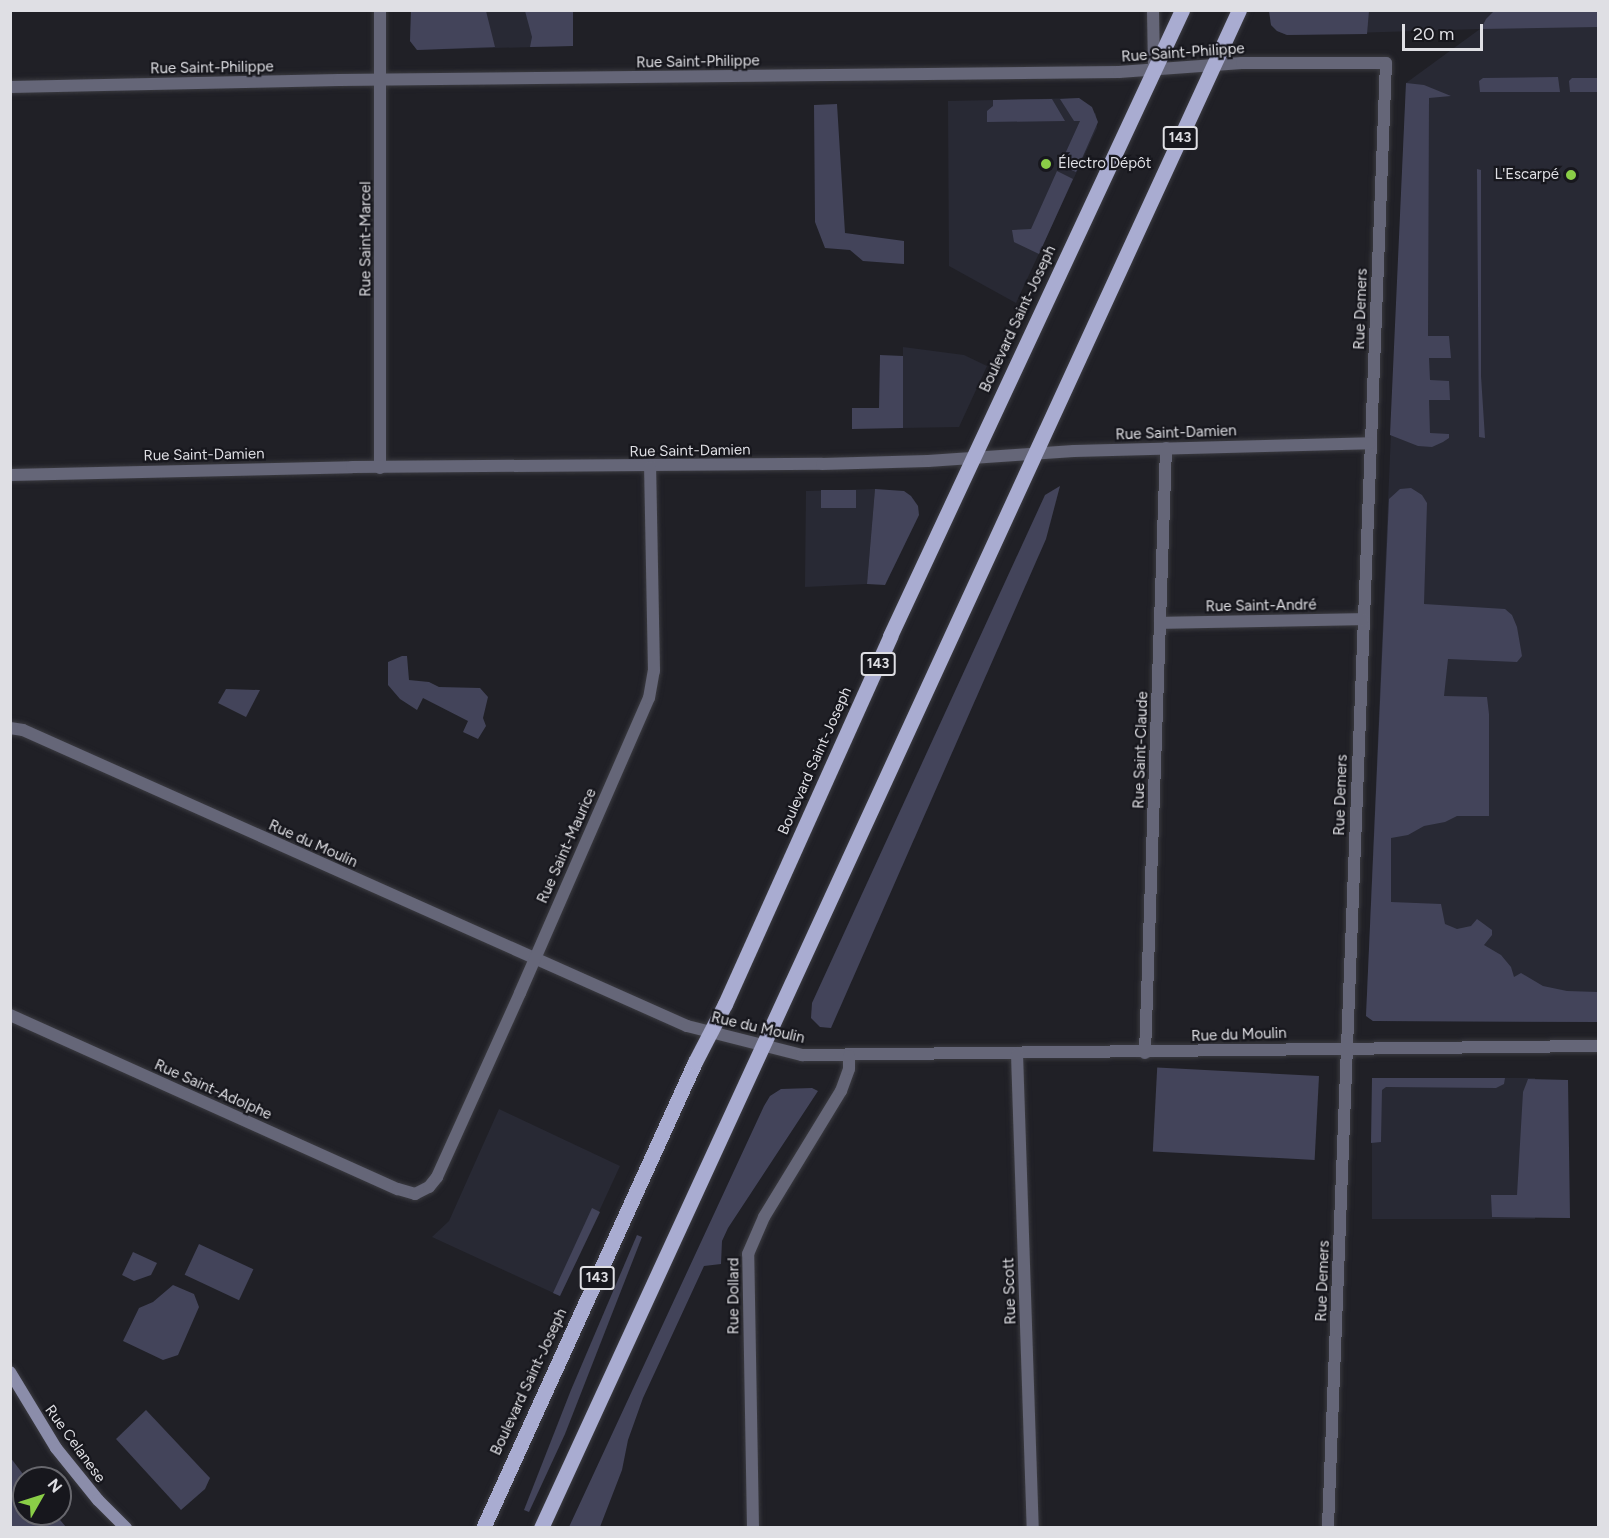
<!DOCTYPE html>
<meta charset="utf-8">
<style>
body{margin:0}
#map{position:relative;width:1609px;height:1538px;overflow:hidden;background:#202026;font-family:Figtree,sans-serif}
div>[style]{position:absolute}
.built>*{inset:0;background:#282934;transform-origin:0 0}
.green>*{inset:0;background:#43445a;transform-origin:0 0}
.roads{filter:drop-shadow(0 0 2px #3b3b41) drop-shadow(0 0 2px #3b3b41)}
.street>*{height:12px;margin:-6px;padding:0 6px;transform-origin:6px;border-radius:6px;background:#656678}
.secondary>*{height:12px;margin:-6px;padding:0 6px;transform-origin:6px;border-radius:6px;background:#8b8daa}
.primary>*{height:15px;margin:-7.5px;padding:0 7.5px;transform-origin:7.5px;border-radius:7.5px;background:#a9acd1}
.dots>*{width:16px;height:16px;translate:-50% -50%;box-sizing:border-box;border:3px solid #17171d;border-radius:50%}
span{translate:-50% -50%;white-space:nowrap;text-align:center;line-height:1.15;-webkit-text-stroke:4.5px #17171d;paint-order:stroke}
.shield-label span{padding:2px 4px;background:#17171d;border:2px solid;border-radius:4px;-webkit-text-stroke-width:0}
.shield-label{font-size:14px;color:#dfdfe4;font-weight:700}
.street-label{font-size:15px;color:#dfdfe4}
.poi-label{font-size:15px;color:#dfdfe4}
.left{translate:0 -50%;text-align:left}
.right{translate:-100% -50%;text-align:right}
.frame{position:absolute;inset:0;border:12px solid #dfdfe4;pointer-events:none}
.north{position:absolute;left:12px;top:1466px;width:60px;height:60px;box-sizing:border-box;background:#17171d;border:2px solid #67676d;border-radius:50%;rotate:51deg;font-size:16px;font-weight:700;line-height:24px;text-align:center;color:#dfdfe4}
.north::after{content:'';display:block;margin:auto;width:21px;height:27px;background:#8ace47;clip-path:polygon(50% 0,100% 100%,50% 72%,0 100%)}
.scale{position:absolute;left:1402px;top:24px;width:81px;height:27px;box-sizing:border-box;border:3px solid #dfdfe4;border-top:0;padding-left:8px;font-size:18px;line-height:21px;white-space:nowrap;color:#dfdfe4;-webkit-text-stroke:4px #17171d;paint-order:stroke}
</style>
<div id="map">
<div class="built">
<i style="clip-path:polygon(1269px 10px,1598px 11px,1598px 1022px,1373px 1021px,1366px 1016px,1406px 83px,1480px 29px,1287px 35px,1277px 31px,1271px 25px)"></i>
<i style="clip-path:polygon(411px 11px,573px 11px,573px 46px,417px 50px,410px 41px)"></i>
<i style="clip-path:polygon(1079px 98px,1096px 114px,1097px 128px,1016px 303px,949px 266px,948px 101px)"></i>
<i style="clip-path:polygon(903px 347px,964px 355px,987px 366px,959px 427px,903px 428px)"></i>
<i style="clip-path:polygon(875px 489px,867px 584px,805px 587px,806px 491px)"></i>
<i style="left:1372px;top:1078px;width:163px;height:141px"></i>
<i style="clip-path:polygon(499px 1109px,620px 1166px,560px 1296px,432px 1237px,449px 1221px)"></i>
</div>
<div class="green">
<i style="clip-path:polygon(1495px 10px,1598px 11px,1598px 27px,1481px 29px,1486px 19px)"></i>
<i style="clip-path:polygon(411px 11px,486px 11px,495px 47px,417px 50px,410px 41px)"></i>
<i style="clip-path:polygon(525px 11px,573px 11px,573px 46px,530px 47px,532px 37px)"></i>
<i style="clip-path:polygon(1269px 11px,1369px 11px,1367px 34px,1287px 35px,1277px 31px,1271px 25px)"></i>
<i style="clip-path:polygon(1558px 77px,1560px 92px,1480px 92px,1479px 81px,1483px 78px)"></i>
<i style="clip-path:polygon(1572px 78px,1598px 78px,1598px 92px,1570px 92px,1569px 81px)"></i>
<i style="clip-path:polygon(1406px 83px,1424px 85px,1451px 96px,1429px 98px,1428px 336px,1449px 336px,1451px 358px,1429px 358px,1430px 380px,1449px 381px,1450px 400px,1429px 400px,1430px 433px,1449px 434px,1449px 438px,1443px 442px,1432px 447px,1418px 446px,1390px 435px)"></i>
<i style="clip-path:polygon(1079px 98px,1092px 107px,1098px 122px,1076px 172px,1060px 165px,1080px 121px,1074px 121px,1060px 99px)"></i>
<i style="clip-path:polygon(1052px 99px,1065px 121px,987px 122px,987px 111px,993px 106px,993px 100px)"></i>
<i style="clip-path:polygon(837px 104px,845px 233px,904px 241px,904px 264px,863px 261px,850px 250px,825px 248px,815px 222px,814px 105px)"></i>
<i style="clip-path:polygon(1477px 169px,1481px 170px,1481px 376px,1485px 438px,1479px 437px)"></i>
<i style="clip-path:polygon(1057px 171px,1073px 179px,1039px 254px,1014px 242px,1012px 230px,1031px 229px)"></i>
<i style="clip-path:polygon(880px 355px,903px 356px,903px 428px,852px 429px,852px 408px,879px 408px)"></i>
<i style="clip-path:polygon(1060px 486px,1046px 539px,831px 1028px,820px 1027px,811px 1018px,812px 1003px,1045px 495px)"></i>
<i style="clip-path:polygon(1411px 488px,1422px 495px,1427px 503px,1424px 604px,1505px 609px,1512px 615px,1517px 627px,1522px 656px,1517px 662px,1448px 659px,1444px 696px,1487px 697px,1489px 714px,1489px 816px,1457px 816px,1445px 822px,1424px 826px,1408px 835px,1391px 838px,1391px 902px,1441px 904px,1445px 924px,1457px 929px,1471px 926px,1477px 919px,1492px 930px,1492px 935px,1484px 945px,1501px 955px,1511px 967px,1514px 977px,1521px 973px,1543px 986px,1567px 991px,1598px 992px,1598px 1022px,1373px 1021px,1366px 1016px,1389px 499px,1400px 489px)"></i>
<i style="clip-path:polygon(875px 489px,904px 491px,911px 496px,918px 506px,919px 515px,885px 585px,867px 584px)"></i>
<i style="left:856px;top:490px;width:18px;height:35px;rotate:90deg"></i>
<i style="clip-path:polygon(402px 656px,407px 656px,409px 680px,429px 682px,439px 687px,480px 688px,488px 697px,483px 718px,486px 726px,478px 739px,463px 732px,468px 721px,423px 698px,417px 710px,400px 699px,388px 685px,388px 662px)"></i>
<i style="clip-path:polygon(226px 689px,260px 690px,246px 717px,218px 703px)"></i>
<i style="left:1319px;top:1076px;width:84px;height:162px;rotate:93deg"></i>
<i style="clip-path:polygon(1372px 1078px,1505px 1078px,1504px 1084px,1496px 1088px,1386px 1087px,1382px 1090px,1381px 1142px,1371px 1143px)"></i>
<i style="clip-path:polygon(1528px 1079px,1568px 1080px,1570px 1218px,1492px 1217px,1491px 1195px,1517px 1195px,1523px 1092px)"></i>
<i style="clip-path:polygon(781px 1089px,812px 1088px,818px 1091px,728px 1228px,722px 1241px,721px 1264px,704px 1266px,643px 1398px,628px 1440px,622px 1470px,600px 1527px,569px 1527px,764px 1106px,770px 1096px)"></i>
<i style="clip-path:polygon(592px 1208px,600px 1212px,560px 1296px,553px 1293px)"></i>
<i style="clip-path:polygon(637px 1235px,642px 1237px,565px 1434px,529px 1512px,524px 1510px,571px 1390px)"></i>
<i style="left:199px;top:1244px;width:60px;height:34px;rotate:25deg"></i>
<i style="clip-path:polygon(133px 1252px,157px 1263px,151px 1275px,134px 1281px,122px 1275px)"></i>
<i style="clip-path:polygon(173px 1285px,194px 1294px,199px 1307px,178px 1355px,163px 1360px,123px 1341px,139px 1308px,153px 1302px)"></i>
<i style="clip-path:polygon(146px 1410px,210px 1478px,205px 1489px,181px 1510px,116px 1439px)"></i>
<i style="clip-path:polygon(10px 1457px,26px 1478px,24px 1514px,55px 1514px,66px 1527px,11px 1527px)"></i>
</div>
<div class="roads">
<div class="street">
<i style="left:1153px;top:10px;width:59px;rotate:89deg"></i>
<i style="left:10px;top:87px;width:329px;rotate:-1.2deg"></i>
<i style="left:339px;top:80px;width:780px;rotate:-0.59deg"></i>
<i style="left:1119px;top:72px;width:123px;rotate:-4.2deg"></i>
<i style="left:1242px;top:63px;width:144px"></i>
<i style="left:1386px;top:63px;width:1466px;rotate:92.27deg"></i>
<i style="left:380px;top:468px;width:458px;rotate:-90deg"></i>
<i style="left:10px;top:475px;width:342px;rotate:-1.3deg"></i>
<i style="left:352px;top:467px;width:470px;rotate:-0.4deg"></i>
<i style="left:822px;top:464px;width:106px;rotate:-1.6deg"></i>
<i style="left:928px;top:461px;width:146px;rotate:-3.9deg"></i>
<i style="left:1074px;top:451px;width:296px;rotate:-1.5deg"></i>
<i style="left:1160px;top:623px;width:203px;rotate:-1.1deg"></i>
<i style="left:10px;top:728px;width:13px;rotate:9deg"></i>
<i style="left:23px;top:730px;width:727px;rotate:24.03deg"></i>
<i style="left:687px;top:1026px;width:119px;rotate:14.2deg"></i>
<i style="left:802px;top:1055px;width:796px;rotate:-0.65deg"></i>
<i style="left:10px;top:1015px;width:425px;rotate:24.2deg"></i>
<i style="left:398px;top:1189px;width:18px;rotate:16deg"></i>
<i style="left:415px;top:1194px;width:16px;rotate:-27deg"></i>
<i style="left:429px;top:1187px;width:13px;rotate:-51deg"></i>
<i style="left:437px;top:1177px;width:202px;rotate:-65.7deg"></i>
<i style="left:520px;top:993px;width:322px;rotate:-66.4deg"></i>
<i style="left:649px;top:698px;width:27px;rotate:-80deg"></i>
<i style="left:654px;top:671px;width:204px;rotate:-91.1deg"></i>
<i style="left:1145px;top:1053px;width:605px;rotate:-88.01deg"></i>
<i style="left:1017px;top:1054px;width:474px;rotate:88.1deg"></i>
<i style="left:753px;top:1528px;width:274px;rotate:-91deg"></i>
<i style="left:748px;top:1254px;width:40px;rotate:-66.6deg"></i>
<i style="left:764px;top:1217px;width:148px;rotate:-58.6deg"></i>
<i style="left:841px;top:1091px;width:23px;rotate:-70deg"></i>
<i style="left:849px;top:1069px;width:13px;rotate:-90deg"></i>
</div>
<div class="secondary">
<i style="left:10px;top:1372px;width:89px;rotate:58.8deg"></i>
<i style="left:56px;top:1448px;width:67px;rotate:51.1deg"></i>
<i style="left:98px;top:1500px;width:40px;rotate:45deg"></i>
</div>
<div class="primary">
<i style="left:483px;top:1528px;width:512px;rotate:-65.54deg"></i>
<i style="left:695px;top:1062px;width:65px;rotate:-62.7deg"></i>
<i style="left:725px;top:1004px;width:403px;rotate:-65.8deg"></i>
<i style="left:890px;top:636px;width:691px;rotate:-64.99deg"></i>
<i style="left:541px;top:1528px;width:1671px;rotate:-65.31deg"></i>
</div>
</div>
<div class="dots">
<i style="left:1046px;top:164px;background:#8ace47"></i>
<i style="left:1571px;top:175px;background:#8ace47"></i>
</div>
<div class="shield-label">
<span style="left:1180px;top:138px">143</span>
<span style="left:878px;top:664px">143</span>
<span style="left:597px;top:1278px">143</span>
</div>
<div class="street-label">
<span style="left:1183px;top:53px;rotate:-4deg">Rue Saint-Philippe</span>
<span style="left:698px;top:62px;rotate:-1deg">Rue Saint-Philippe</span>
<span style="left:212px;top:68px;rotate:-1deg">Rue Saint-Philippe</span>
<span style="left:366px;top:239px;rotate:-90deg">Rue Saint-Marcel</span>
<span style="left:1361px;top:309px;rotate:-88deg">Rue Demers</span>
<span style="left:1018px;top:319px;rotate:-65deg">Boulevard Saint-Joseph</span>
<span style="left:1176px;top:433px;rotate:-2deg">Rue Saint-Damien</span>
<span style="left:690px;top:451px;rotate:-1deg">Rue Saint-Damien</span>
<span style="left:204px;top:455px;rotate:-1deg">Rue Saint-Damien</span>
<span style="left:1261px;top:606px;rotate:-1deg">Rue Saint-André</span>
<span style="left:1141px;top:750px;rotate:-88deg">Rue Saint-Claude</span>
<span style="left:815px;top:761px;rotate:-66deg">Boulevard Saint-Joseph</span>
<span style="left:1341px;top:795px;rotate:-88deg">Rue Demers</span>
<span style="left:313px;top:844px;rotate:24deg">Rue du Moulin</span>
<span style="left:567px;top:846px;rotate:-66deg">Rue Saint-Maurice</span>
<span style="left:758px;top:1028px;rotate:13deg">Rue du Moulin</span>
<span style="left:1239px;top:1035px;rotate:-2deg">Rue du Moulin</span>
<span style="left:213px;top:1090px;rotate:24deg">Rue Saint-Adolphe</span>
<span style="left:1323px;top:1281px;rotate:-88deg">Rue Demers</span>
<span style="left:1010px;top:1291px;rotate:-92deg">Rue Scott</span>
<span style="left:734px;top:1296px;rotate:-90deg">Rue Dollard</span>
<span style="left:529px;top:1382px;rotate:-65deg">Boulevard Saint-Joseph</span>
<span style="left:75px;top:1444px;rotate:54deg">Rue Celanese</span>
</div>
<div class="poi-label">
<span class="left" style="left:1058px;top:164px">Électro Dépôt</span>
<span class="right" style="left:1559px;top:175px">L'Escarpé</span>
</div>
<div class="frame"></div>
<div class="north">N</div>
<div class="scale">20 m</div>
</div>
